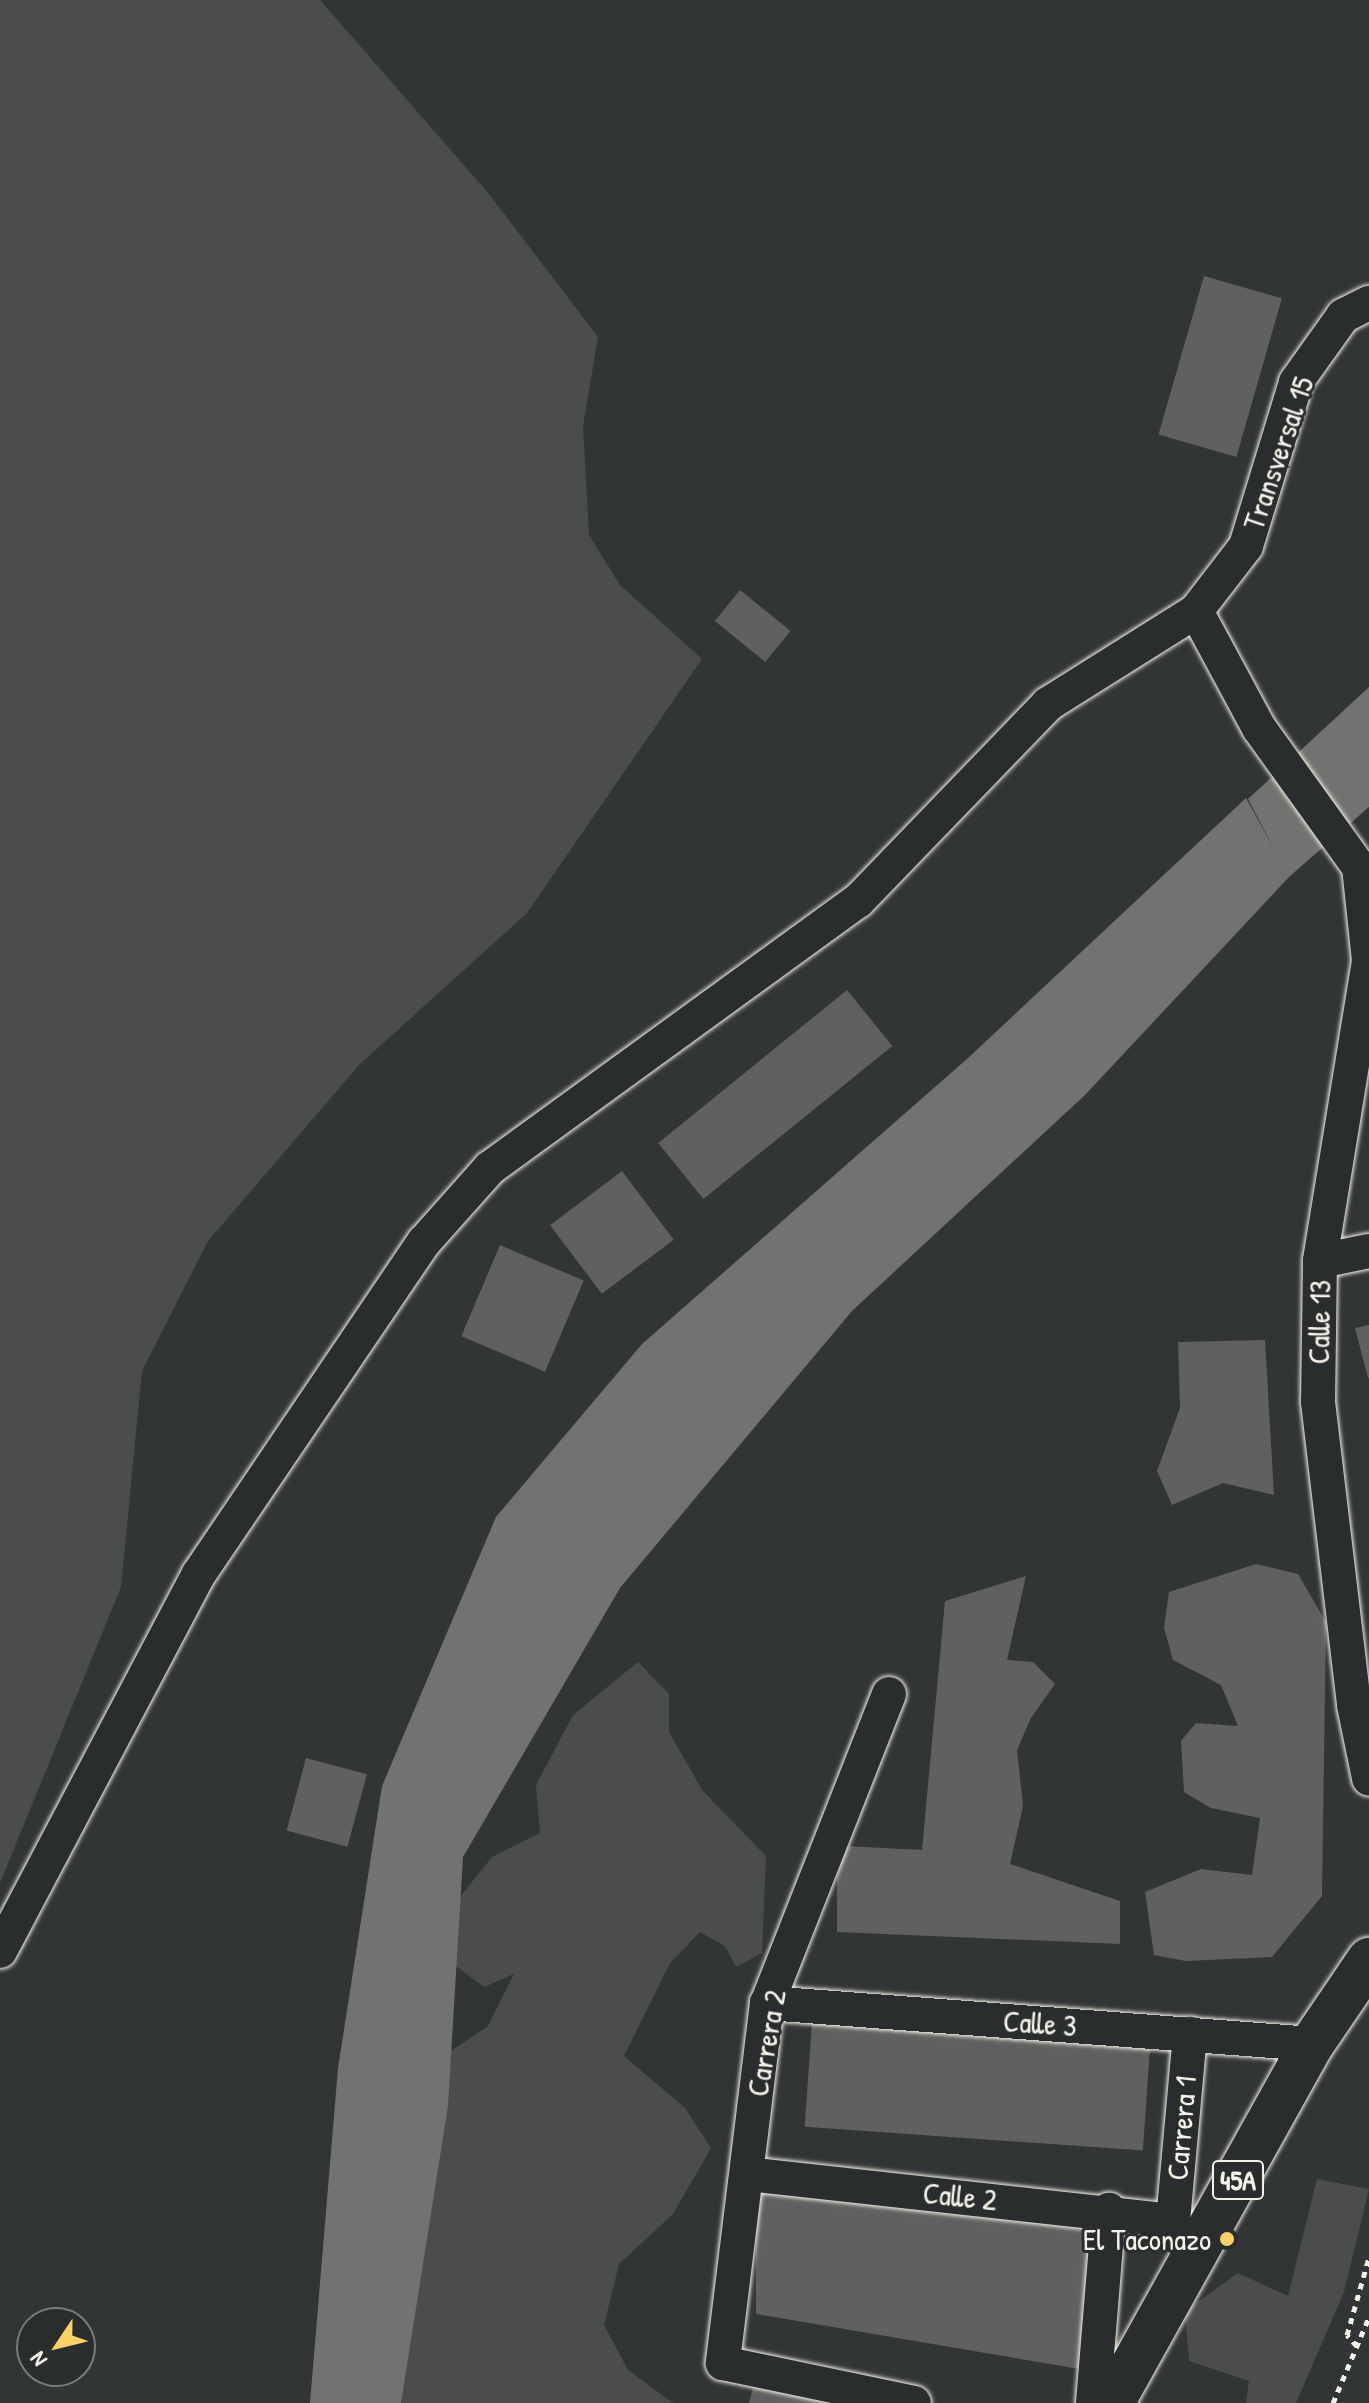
<!DOCTYPE html>
<style>
body{margin:0}
#map{position:relative;width:1369px;height:2403px;overflow:hidden;background:#323535;font-family:"Patrick Hand",sans-serif}
div>[style]{position:absolute}
.green>*{inset:0;background:#4b4d4c}
.water>*{inset:0;background:#727370}
.building>*{inset:0;background:#5f605f;transform-origin:0 0}
.path>*{height:5px;margin-top:-2.5px;transform-origin:0;background:repeating-linear-gradient(90deg,#f4f1e8 0 6px,transparent 0 12px)}
.roads{filter:drop-shadow(0 0 2px #f4f1e8) drop-shadow(0 0 2px #f4f1e8)}
.minor>*{height:34px;margin:-17px;padding:0 17px;transform-origin:17px;border-radius:17px;background:#2a2d2e}
.trunk>*{height:44px;margin:-22px;padding:0 22px;transform-origin:22px;border-radius:22px;background:#2a2d2e}
.dots>*{width:22px;height:22px;translate:-50% -50%;box-sizing:border-box;border:4px solid #2a2d2e;border-radius:50%}
span{translate:-50% -50%;white-space:nowrap;text-align:center;line-height:1.15;-webkit-text-stroke:6px #2a2d2e;paint-order:stroke}
.shield-label span{padding:2px 6px;background:#2a2d2e;border:2px solid;border-radius:6px;-webkit-text-stroke-width:0}
.shield-label{font-size:28px;color:#f4f1e8;font-weight:700}
.street-label{font-size:30px;color:#f4f1e8}
.poi-label{font-size:30px;color:#f4f1e8}
.right{translate:-100% -50%;text-align:right}
.north{position:absolute;left:16px;top:2307px;width:80px;height:80px;box-sizing:border-box;background:#2a2d2e;border:2px solid #7b7b78;border-radius:50%;rotate:235deg;font-size:22px;font-weight:700;line-height:32px;text-align:center;color:#f4f1e8}
.north::after{content:'';display:block;margin:auto;width:28px;height:36px;background:#ffd166;clip-path:polygon(50% 0,100% 100%,50% 72%,0 100%)}
</style>
<div id="map">
<div class="green">
<i style="clip-path:polygon(0 0,320px 0,489px 194px,598px 337px,583px 426px,589px 535px,620px 585px,702px 659px,527px 913px,359px 1065px,208px 1241px,142px 1371px,121px 1587px,0 1883px)"></i>
<i style="clip-path:polygon(638px 1662px,669px 1694px,669px 1732px,702px 1790px,766px 1856px,762px 1953px,736px 1967px,725px 1946px,700px 1932px,670px 1963px,624px 2056px,685px 2108px,711px 2148px,673px 2214px,619px 2264px,604px 2325px,628px 2370px,673px 2403px,369px 2403px,449px 2084px,451px 2051px,488px 2026px,514px 1974px,484px 1987px,456px 1966px,439px 1923px,492px 1857px,540px 1833px,536px 1785px,573px 1715px)"></i>
<i style="clip-path:polygon(1317px 2179px,1369px 2189px,1344px 2292px,1296px 2403px,1246px 2403px,1249px 2381px,1189px 2361px,1185px 2311px,1238px 2273px,1288px 2296px)"></i>
</div>
<div class="water">
<i style="clip-path:polygon(1369px 687px,1369px 807px,1289px 877px,1085px 1095px,852px 1311px,620px 1588px,463px 1857px,448px 2106px,401px 2403px,310px 2403px,338px 2068px,382px 1786px,496px 1517px,642px 1344px,968px 1058px,1246px 798px,1273px 847px,1248px 799px)"></i>
</div>
<div class="building">
<i style="left:1204px;top:276px;width:81px;height:165px;rotate:16deg"></i>
<i style="left:740px;top:590px;width:65px;height:40px;rotate:39deg"></i>
<i style="left:847px;top:990px;width:72px;height:243px;rotate:51deg"></i>
<i style="left:622px;top:1171px;width:86px;height:90px;rotate:53deg"></i>
<i style="left:500px;top:1245px;width:91px;height:99px;rotate:23deg"></i>
<i style="clip-path:polygon(1369px 1325px,1369px 1378px,1368px 1378px,1355px 1328px)"></i>
<i style="clip-path:polygon(1265px 1340px,1274px 1495px,1223px 1483px,1172px 1505px,1157px 1471px,1180px 1408px,1178px 1342px)"></i>
<i style="clip-path:polygon(1256px 1564px,1298px 1574px,1326px 1622px,1322px 1896px,1272px 1957px,1186px 1961px,1154px 1955px,1145px 1892px,1201px 1869px,1252px 1875px,1260px 1818px,1211px 1808px,1184px 1792px,1181px 1741px,1196px 1723px,1238px 1726px,1221px 1685px,1173px 1660px,1164px 1628px,1169px 1592px)"></i>
<i style="clip-path:polygon(1026px 1576px,1007px 1660px,1033px 1662px,1055px 1684px,1031px 1718px,1017px 1750px,1023px 1806px,1010px 1864px,1120px 1901px,1120px 1944px,837px 1932px,837px 1878px,845px 1846px,922px 1850px,945px 1601px)"></i>
<i style="left:306px;top:1758px;width:63px;height:75px;rotate:15deg"></i>
<i style="left:812px;top:2022px;width:339px;height:105px;rotate:4deg"></i>
<i style="clip-path:polygon(756px 2184px,1094px 2215px,1085px 2370px,756px 2314px)"></i>
<i style="clip-path:polygon(756px 2377px,851px 2403px,749px 2403px)"></i>
</div>
<div class="path">
<i style="left:1357px;top:2346px;width:15px;rotate:-132deg"></i>
<i style="left:1347px;top:2335px;width:81px;rotate:-74.2deg"></i>
<i style="left:1333px;top:2403px;width:93px;rotate:-67.3deg"></i>
</div>
<div class="roads">
<div class="minor">
<i style="left:1196px;top:611px;width:133px;rotate:61.7deg"></i>
<i style="left:1259px;top:728px;width:171px;rotate:54.3deg"></i>
<i style="left:1359px;top:867px;width:95px;rotate:83.9deg"></i>
<i style="left:1369px;top:961px;width:304px;rotate:99.3deg"></i>
<i style="left:1320px;top:1261px;width:141px;rotate:90.8deg"></i>
<i style="left:1318px;top:1402px;width:305px;rotate:83.2deg"></i>
<i style="left:1354px;top:1705px;width:75px;rotate:78.4deg"></i>
<i style="left:1320px;top:1261px;width:50px;rotate:-11.5deg"></i>
<i style="left:889px;top:1694px;width:332px;rotate:111.5deg"></i>
<i style="left:767px;top:2003px;width:363px;rotate:97deg"></i>
<i style="left:723px;top:2363px;width:195px;rotate:11.8deg"></i>
<i style="left:0;top:1951px;width:426px;rotate:-62.2deg"></i>
<i style="left:199px;top:1574px;width:401px;rotate:-55.9deg"></i>
<i style="left:424px;top:1242px;width:99px;rotate:-48.3deg"></i>
<i style="left:490px;top:1168px;width:455px;rotate:-36deg"></i>
<i style="left:858px;top:901px;width:274px;rotate:-46deg"></i>
<i style="left:1048px;top:704px;width:175px;rotate:-32.1deg"></i>
<i style="left:1196px;top:611px;width:82px;rotate:-52.4deg"></i>
<i style="left:1246px;top:546px;width:171px;rotate:-73deg"></i>
<i style="left:1296px;top:382px;width:81px;rotate:-54.5deg"></i>
<i style="left:1343px;top:316px;width:29px;rotate:-27deg"></i>
<i style="left:767px;top:2003px;width:547px;rotate:4.3deg"></i>
<i style="left:747px;top:2174px;width:429px;rotate:6.3deg"></i>
<i style="left:1173px;top:2221px;width:188px;rotate:-84.8deg"></i>
<i style="left:1093px;top:2403px;width:194px;rotate:-85.3deg"></i>
</div>
<div class="trunk">
<i style="left:1112px;top:2403px;width:411px;rotate:-60.9deg"></i>
<i style="left:1312px;top:2044px;width:102px;rotate:-55.8deg"></i>
</div>
</div>
<div class="dots">
<i style="left:1227px;top:2239px;background:#ffd166"></i>
</div>
<div class="shield-label">
<span style="left:1238px;top:2180px">45A</span>
</div>
<div class="street-label">
<span style="left:1278px;top:453px;rotate:-71deg">Transversal 15</span>
<span style="left:1319px;top:1322px;rotate:-89deg">Calle 13</span>
<span style="left:1040px;top:2023px;rotate:4deg">Calle 3</span>
<span style="left:766px;top:2043px;rotate:-80deg">Carrera 2</span>
<span style="left:1181px;top:2128px;rotate:-85deg">Carrera 1</span>
<span style="left:960px;top:2196px;rotate:6deg">Calle 2</span>
</div>
<div class="poi-label">
<span class="right" style="left:1211px;top:2239px">El Taconazo</span>
</div>
<div class="north">N</div>
</div>
